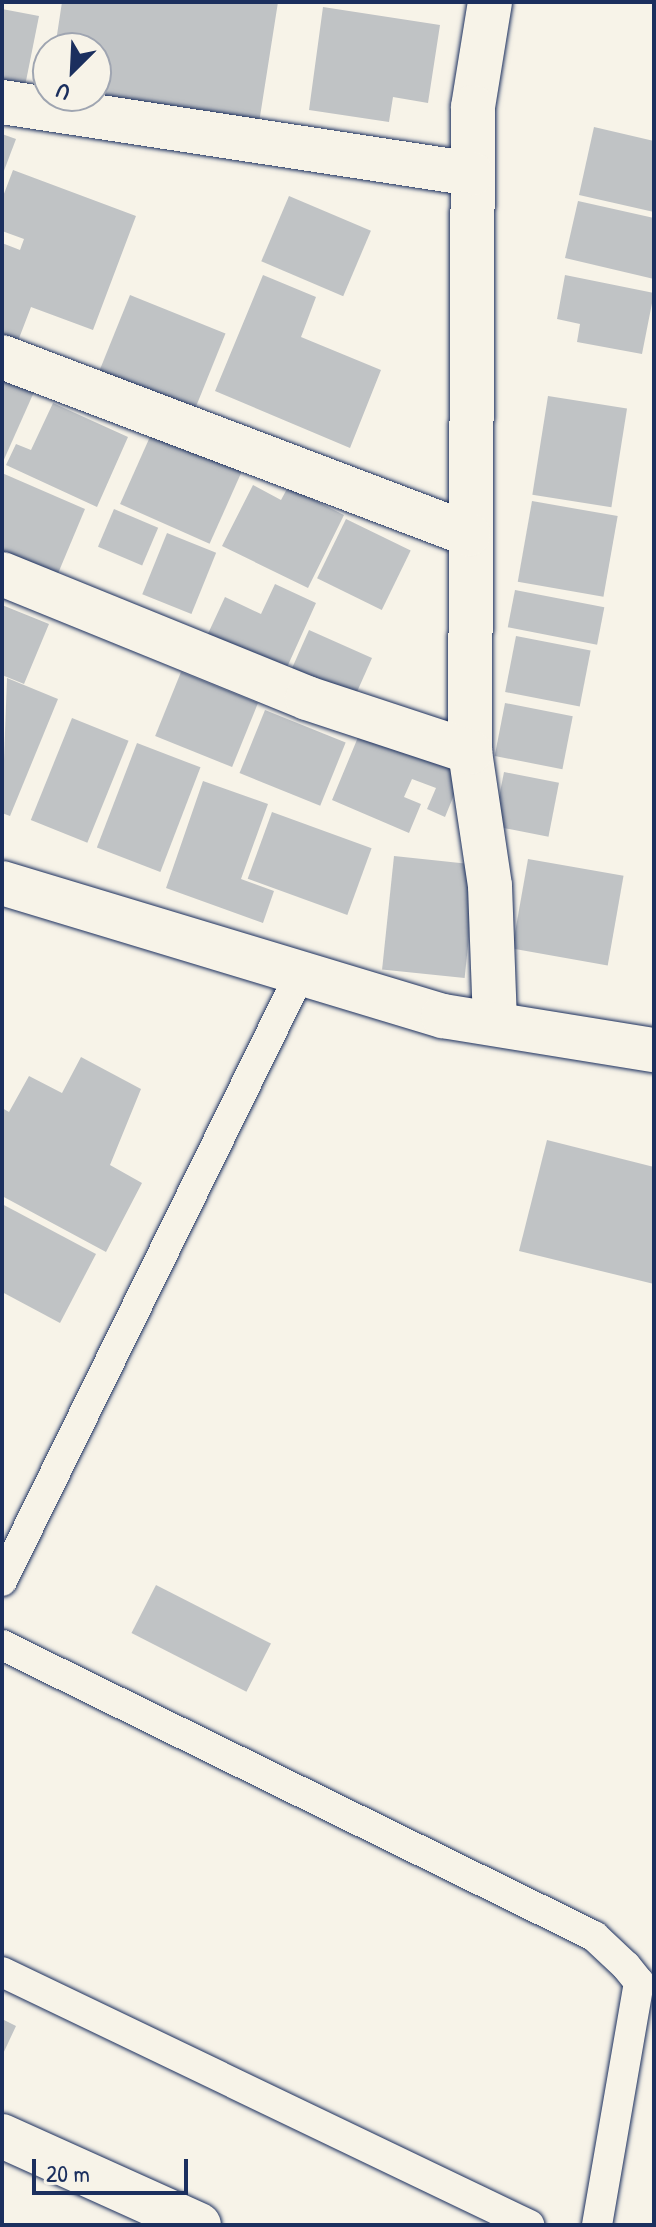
<!DOCTYPE html>
<style>
body{margin:0}
#map{position:relative;width:656px;height:2227px;overflow:hidden;background:#f7f3e8;font-family:"Patrick Hand",sans-serif}
div>[style]{position:absolute}
.building>*{inset:0;background:#c0c3c5;transform-origin:0 0}
.roads{filter:drop-shadow(0 0 2px #1b2f5e) drop-shadow(0 0 2px #1b2f5e)}
.lane>*{height:30px;margin:-15px;padding:0 15px;transform-origin:15px;border-radius:15px;background:#f7f3e8}
.street>*{height:44px;margin:-22px;padding:0 22px;transform-origin:22px;border-radius:22px;background:#f7f3e8}
.secondary>*{height:44px;margin:-22px;padding:0 22px;transform-origin:22px;border-radius:22px;background:#f7f3e8}
span{translate:-50% -50%;white-space:nowrap;text-align:center;line-height:1.15;-webkit-text-stroke:7px #f7f3e8;paint-order:stroke}
.frame{position:absolute;inset:0;border:4px solid #1b2f5e;pointer-events:none}
.north{position:absolute;left:32px;top:32px;width:80px;height:80px;box-sizing:border-box;background:#f7f3e8;border:2px solid #9fa5b1;border-radius:50%;rotate:204deg;font-size:22px;font-weight:700;line-height:32px;text-align:center;color:#1b2f5e}
.north::after{content:'';display:block;margin:auto;width:28px;height:36px;background:#1b2f5e;clip-path:polygon(50% 0,100% 100%,50% 72%,0 100%)}
.scale{position:absolute;left:32px;top:2159px;width:156px;height:36px;box-sizing:border-box;border:4px solid #1b2f5e;border-top:0;padding-left:10px;font-size:24px;line-height:28px;white-space:nowrap;color:#1b2f5e;-webkit-text-stroke:6px #f7f3e8;paint-order:stroke}
</style>
<div id="map">
<div class="building">
<i style="clip-path:polygon(62px 2px,278px 2px,259px 123px,96px 96px,96px 48px,55px 48px)"></i>
<i style="clip-path:polygon(323px 7px,440px 25px,428px 103px,393px 97px,389px 122px,309px 110px)"></i>
<i style="clip-path:polygon(2px 9px,39px 16px,23px 96px,2px 92px)"></i>
<i style="clip-path:polygon(594px 127px,654px 141px,654px 212px,579px 195px)"></i>
<i style="clip-path:polygon(2px 134px,16px 139px,2px 176px)"></i>
<i style="clip-path:polygon(13px 170px,136px 216px,93px 330px,31px 307px,18px 341px,2px 335px,2px 243px,20px 250px,24px 239px,2px 231px,2px 199px)"></i>
<i style="left:289px;top:196px;width:89px;height:71px;rotate:23deg"></i>
<i style="clip-path:polygon(578px 201px,654px 218px,654px 279px,565px 258px)"></i>
<i style="clip-path:polygon(263px 275px,316px 297px,301px 337px,381px 370px,350px 448px,215px 391px)"></i>
<i style="clip-path:polygon(565px 275px,654px 293px,642px 354px,577px 342px,580px 324px,557px 319px)"></i>
<i style="left:130px;top:295px;width:103px;height:83px;rotate:22deg"></i>
<i style="clip-path:polygon(2px 377px,34px 392px,2px 464px)"></i>
<i style="left:548px;top:396px;width:80px;height:100px;rotate:9deg"></i>
<i style="clip-path:polygon(53px 403px,128px 437px,97px 507px,6px 465px,16px 444px,31px 450px)"></i>
<i style="left:153px;top:430px;width:98px;height:81px;rotate:24deg"></i>
<i style="clip-path:polygon(2px 473px,85px 509px,54px 583px,2px 560px)"></i>
<i style="clip-path:polygon(253px 485px,281px 500px,288px 487px,344px 515px,308px 588px,222px 546px)"></i>
<i style="left:532px;top:501px;width:87px;height:82px;rotate:10deg"></i>
<i style="left:114px;top:509px;width:48px;height:41px;rotate:23deg"></i>
<i style="left:346px;top:519px;width:72px;height:66px;rotate:26deg"></i>
<i style="left:167px;top:533px;width:53px;height:66px;rotate:22deg"></i>
<i style="clip-path:polygon(275px 584px,316px 603px,284px 674px,206px 638px,225px 597px,261px 614px)"></i>
<i style="left:515px;top:590px;width:91px;height:38px;rotate:11deg"></i>
<i style="clip-path:polygon(2px 605px,49px 624px,24px 684px,2px 675px)"></i>
<i style="left:309px;top:630px;width:69px;height:50px;rotate:24deg"></i>
<i style="left:516px;top:636px;width:76px;height:57px;rotate:11deg"></i>
<i style="left:181px;top:672px;width:83px;height:69px;rotate:22deg"></i>
<i style="clip-path:polygon(7px 678px,58px 699px,10px 816px,2px 813px)"></i>
<i style="left:505px;top:703px;width:69px;height:54px;rotate:11deg"></i>
<i style="left:265px;top:710px;width:87px;height:68px;rotate:22deg"></i>
<i style="left:72px;top:718px;width:61px;height:110px;rotate:22deg"></i>
<i style="clip-path:polygon(361px 730px,463px 773px,445px 817px,427px 809px,436px 788px,412px 779px,404px 797px,421px 804px,409px 833px,332px 800px)"></i>
<i style="left:137px;top:743px;width:68px;height:112px;rotate:21deg"></i>
<i style="left:504px;top:772px;width:56px;height:55px;rotate:11deg"></i>
<i style="clip-path:polygon(203px 781px,268px 804px,241px 879px,274px 891px,263px 923px,166px 888px)"></i>
<i style="left:272px;top:812px;width:106px;height:71px;rotate:20deg"></i>
<i style="left:394px;top:856px;width:83px;height:114px;rotate:6deg"></i>
<i style="left:528px;top:859px;width:97px;height:91px;rotate:10deg"></i>
<i style="clip-path:polygon(81px 1057px,141px 1089px,110px 1165px,142px 1183px,106px 1252px,2px 1196px,2px 1108px,9px 1112px,29px 1076px,62px 1093px)"></i>
<i style="clip-path:polygon(547px 1140px,654px 1167px,654px 1284px,519px 1251px)"></i>
<i style="clip-path:polygon(2px 1204px,96px 1254px,60px 1323px,2px 1292px)"></i>
<i style="left:156px;top:1585px;width:129px;height:54px;rotate:27deg"></i>
<i style="clip-path:polygon(2px 2019px,16px 2026px,2px 2056px)"></i>
</div>
<div class="roads">
<div class="lane">
<i style="left:2px;top:1581px;width:676px;rotate:-63.85deg"></i>
<i style="left:2px;top:1645px;width:660px;rotate:26.18deg"></i>
<i style="left:594px;top:1936px;width:44px;rotate:43.2deg"></i>
<i style="left:626px;top:1966px;width:21px;rotate:51deg"></i>
<i style="left:639px;top:1982px;width:247px;rotate:99.8deg"></i>
<i style="left:2px;top:1972px;width:585px;rotate:25.64deg"></i>
</div>
<div class="street">
<i style="left:490px;top:2px;width:106px;rotate:99.2deg"></i>
<i style="left:473px;top:107px;width:645px;rotate:90.27deg"></i>
<i style="left:470px;top:752px;width:135px;rotate:81.5deg"></i>
<i style="left:490px;top:886px;width:136px;rotate:87.9deg"></i>
<i style="left:2px;top:102px;width:475px;rotate:8.7deg"></i>
<i style="left:2px;top:357px;width:499px;rotate:20.8deg"></i>
<i style="left:2px;top:574px;width:329px;rotate:22.1deg"></i>
<i style="left:307px;top:698px;width:172px;rotate:18.3deg"></i>
<i style="left:2px;top:2136px;width:216px;rotate:24.3deg"></i>
</div>
<div class="secondary">
<i style="left:2px;top:883px;width:461px;rotate:16.8deg"></i>
<i style="left:443px;top:1016px;width:214px;rotate:9.2deg"></i>
</div>
</div>
<div class="frame"></div>
<div class="north">U</div>
<div class="scale">20 m</div>
</div>
